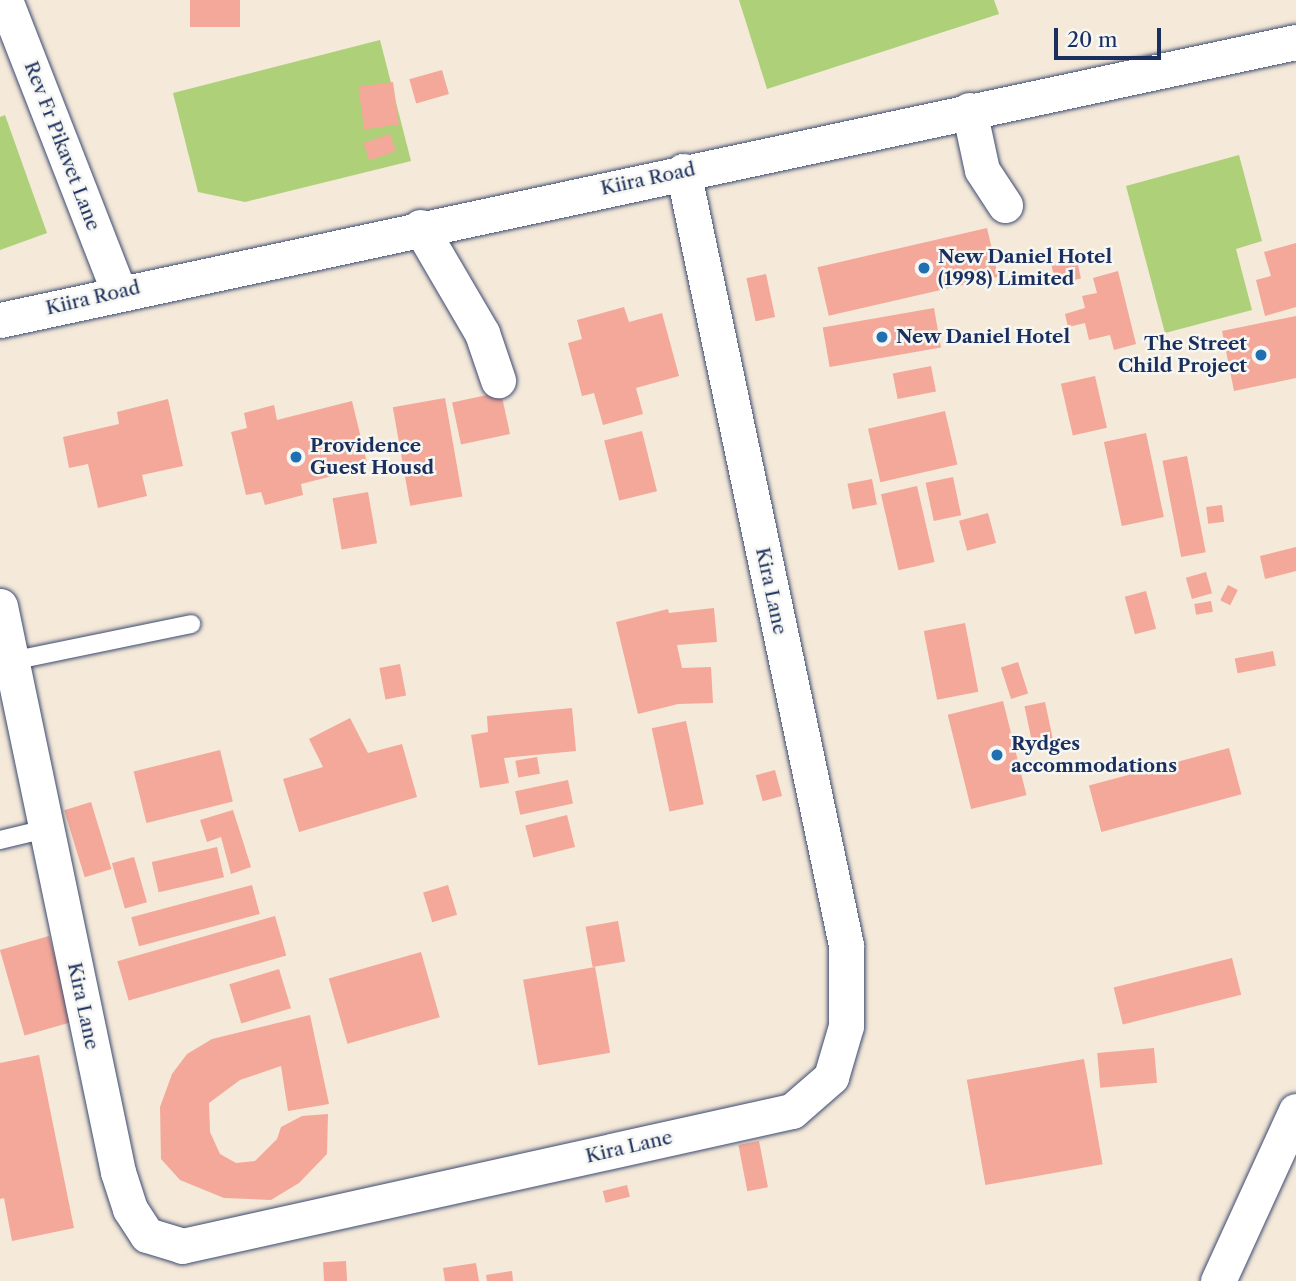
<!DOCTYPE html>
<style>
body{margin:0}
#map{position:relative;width:1296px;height:1281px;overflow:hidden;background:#f5e9d9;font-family:"Libre Caslon Text",serif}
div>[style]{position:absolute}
.green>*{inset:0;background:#add079}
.building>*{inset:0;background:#f3a899;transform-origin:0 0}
.roads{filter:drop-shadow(0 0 2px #3c4b70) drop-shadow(0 0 2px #3c4b70)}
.lane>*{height:18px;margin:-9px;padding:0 9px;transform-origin:9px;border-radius:9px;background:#fff}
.street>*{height:35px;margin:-17.5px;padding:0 17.5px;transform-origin:17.5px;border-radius:17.5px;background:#fff}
.dots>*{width:19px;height:19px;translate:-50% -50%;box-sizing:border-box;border:4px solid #f6f6f2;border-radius:50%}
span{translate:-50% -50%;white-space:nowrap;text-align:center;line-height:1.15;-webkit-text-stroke:5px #f6f6f2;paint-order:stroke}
.street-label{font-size:19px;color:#1b2f5e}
.poi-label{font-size:19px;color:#1b2f5e;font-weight:700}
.left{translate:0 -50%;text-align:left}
.right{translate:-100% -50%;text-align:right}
.scale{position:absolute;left:1054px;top:28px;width:107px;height:32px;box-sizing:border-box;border:4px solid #1b2f5e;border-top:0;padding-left:9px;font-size:21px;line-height:24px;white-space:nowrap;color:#1b2f5e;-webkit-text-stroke:5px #f6f6f2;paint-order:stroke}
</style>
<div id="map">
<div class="green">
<i style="clip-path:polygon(739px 0,994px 0,999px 14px,767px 89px)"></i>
<i style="clip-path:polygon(380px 40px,411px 161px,245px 202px,198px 192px,173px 93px)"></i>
<i style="clip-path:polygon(5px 115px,47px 233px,0 250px,0 117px)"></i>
<i style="clip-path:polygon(1239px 155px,1262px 241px,1236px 249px,1252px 310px,1165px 333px,1126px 186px)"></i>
</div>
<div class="building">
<i style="left:190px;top:0;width:50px;height:27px"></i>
<i style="left:442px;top:70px;width:25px;height:34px;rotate:74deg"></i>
<i style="left:393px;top:82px;width:43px;height:35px;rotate:82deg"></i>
<i style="left:390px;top:134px;width:18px;height:28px;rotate:71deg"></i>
<i style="left:987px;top:228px;width:50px;height:174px;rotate:77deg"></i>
<i style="clip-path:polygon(1296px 243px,1296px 307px,1265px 316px,1256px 280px,1271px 276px,1264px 252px)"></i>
<i style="left:1077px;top:260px;width:19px;height:26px;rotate:78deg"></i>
<i style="clip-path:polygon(1118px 271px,1136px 344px,1114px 350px,1110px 335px,1089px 340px,1085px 323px,1068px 327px,1065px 314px,1085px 308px,1082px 296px,1097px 293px,1093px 278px)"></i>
<i style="left:766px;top:274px;width:44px;height:20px;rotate:78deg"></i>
<i style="clip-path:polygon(624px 307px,629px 322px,662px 313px,679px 376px,636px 388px,643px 414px,603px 425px,594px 393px,582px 396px,568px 343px,582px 339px,577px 320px)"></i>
<i style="left:934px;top:308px;width:40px;height:113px;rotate:80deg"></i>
<i style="clip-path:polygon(1296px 316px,1296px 378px,1234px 391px,1222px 331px)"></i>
<i style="left:931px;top:366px;width:26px;height:39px;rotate:79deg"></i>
<i style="left:1095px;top:376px;width:53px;height:35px;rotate:77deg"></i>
<i style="left:501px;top:392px;width:43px;height:50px;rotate:78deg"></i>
<i style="left:445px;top:398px;width:100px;height:53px;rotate:80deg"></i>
<i style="clip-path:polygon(168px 399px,183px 466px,142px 475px,147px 496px,98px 508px,88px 464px,69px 468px,63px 437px,119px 424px,117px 412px)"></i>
<i style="clip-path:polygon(352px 401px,368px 467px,301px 484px,303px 495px,265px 505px,261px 492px,246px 495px,231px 432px,247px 428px,244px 413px,274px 405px,277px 420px)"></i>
<i style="left:945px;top:411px;width:55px;height:79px;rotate:77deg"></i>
<i style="left:642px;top:431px;width:62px;height:39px;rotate:76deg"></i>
<i style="left:1146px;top:433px;width:86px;height:43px;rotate:78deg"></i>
<i style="left:1187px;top:456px;width:98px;height:25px;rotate:79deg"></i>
<i style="left:953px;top:477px;width:39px;height:28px;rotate:78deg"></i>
<i style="left:872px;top:479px;width:26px;height:25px;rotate:79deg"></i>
<i style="left:917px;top:486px;width:78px;height:37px;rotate:77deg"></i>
<i style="left:368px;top:492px;width:52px;height:36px;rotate:80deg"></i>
<i style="left:1222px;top:505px;width:17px;height:16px;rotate:83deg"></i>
<i style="left:988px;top:513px;width:31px;height:30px;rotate:75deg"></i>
<i style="clip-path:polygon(1296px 547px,1296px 571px,1265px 579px,1260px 556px)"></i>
<i style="left:1206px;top:572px;width:22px;height:21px;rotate:74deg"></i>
<i style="left:1228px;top:585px;width:11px;height:17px;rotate:27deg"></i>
<i style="left:1146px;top:591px;width:39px;height:22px;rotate:75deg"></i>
<i style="left:1211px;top:601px;width:11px;height:17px;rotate:80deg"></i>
<i style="clip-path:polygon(714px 608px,717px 642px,677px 645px,682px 668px,711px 667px,713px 703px,678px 704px,638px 714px,616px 622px,668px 609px,669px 613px)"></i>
<i style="left:965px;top:623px;width:70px;height:42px;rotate:79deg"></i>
<i style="left:1273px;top:651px;width:15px;height:39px;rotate:79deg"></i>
<i style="left:1018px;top:662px;width:33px;height:18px;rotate:72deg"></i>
<i style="left:400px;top:664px;width:32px;height:21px;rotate:79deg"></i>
<i style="left:1003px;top:701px;width:97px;height:57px;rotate:76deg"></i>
<i style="left:1045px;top:702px;width:39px;height:21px;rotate:78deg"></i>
<i style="clip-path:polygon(572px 708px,576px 751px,504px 758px,509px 783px,480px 788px,471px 735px,488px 732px,487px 716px)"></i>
<i style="clip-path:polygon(350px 718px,368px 753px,402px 744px,417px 797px,299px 832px,283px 779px,323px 767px,309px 739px)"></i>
<i style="left:686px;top:721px;width:85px;height:35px;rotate:78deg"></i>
<i style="left:1229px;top:748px;width:48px;height:145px;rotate:75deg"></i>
<i style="left:220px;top:750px;width:53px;height:89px;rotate:76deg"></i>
<i style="left:537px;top:757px;width:17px;height:22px;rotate:80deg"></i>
<i style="left:775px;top:770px;width:27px;height:20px;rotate:75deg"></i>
<i style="left:568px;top:780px;width:24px;height:54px;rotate:78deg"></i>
<i style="left:91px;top:802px;width:70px;height:28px;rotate:73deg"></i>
<i style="clip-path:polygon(233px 810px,251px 867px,231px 874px,221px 837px,207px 842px,200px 820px)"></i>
<i style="left:567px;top:815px;width:33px;height:43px;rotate:76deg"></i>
<i style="left:217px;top:847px;width:31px;height:67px;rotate:77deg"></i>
<i style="left:134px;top:857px;width:47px;height:23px;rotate:74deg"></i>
<i style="left:252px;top:885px;width:30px;height:125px;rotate:75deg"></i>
<i style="left:448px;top:885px;width:31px;height:26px;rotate:73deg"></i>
<i style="left:275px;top:916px;width:41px;height:164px;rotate:74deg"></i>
<i style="left:618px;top:921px;width:41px;height:33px;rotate:80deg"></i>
<i style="left:49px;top:936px;width:89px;height:51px;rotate:74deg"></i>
<i style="left:421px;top:952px;width:68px;height:96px;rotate:74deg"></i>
<i style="left:1232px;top:958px;width:38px;height:122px;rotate:76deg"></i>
<i style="left:595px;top:967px;width:87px;height:73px;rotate:80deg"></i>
<i style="left:279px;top:969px;width:41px;height:52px;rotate:73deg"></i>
<i style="clip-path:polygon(310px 1015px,329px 1104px,288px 1111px,281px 1066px,240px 1080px,209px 1103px,210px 1132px,220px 1154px,236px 1163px,255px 1161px,277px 1139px,281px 1127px,302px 1116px,328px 1114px,327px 1154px,299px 1183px,271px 1200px,224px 1198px,180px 1180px,161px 1159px,160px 1107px,172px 1074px,187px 1054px,212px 1039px)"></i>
<i style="left:1154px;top:1048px;width:35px;height:57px;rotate:85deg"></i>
<i style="clip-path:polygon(39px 1055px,74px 1228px,12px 1241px,4px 1198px,0 1199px,0 1063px)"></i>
<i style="left:1084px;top:1059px;width:107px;height:119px;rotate:80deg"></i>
<i style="left:759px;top:1141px;width:47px;height:21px;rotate:79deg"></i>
<i style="left:627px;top:1185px;width:12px;height:25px;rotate:76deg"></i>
<i style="left:346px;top:1261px;width:20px;height:23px;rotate:87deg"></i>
<i style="clip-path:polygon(476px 1263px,479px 1281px,445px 1281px,443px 1268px)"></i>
<i style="clip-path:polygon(512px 1271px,513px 1281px,487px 1281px,486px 1275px)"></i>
</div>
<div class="roads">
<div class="lane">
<i style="left:11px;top:661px;width:184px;rotate:-11.6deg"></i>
<i style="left:0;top:840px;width:47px;rotate:-13.4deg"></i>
</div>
<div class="street">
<i style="left:5px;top:0;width:313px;rotate:68.7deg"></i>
<i style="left:969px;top:110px;width:61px;rotate:77.8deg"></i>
<i style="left:982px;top:170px;width:42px;rotate:56.7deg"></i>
<i style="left:420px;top:227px;width:123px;rotate:59.7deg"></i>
<i style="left:482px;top:333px;width:50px;rotate:71.2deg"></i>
<i style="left:0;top:320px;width:1325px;rotate:-12.11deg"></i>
<i style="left:0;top:606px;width:578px;rotate:78.22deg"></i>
<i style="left:118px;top:1172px;width:39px;rotate:72deg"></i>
<i style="left:130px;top:1209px;width:31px;rotate:57deg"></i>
<i style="left:147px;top:1235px;width:37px;rotate:17deg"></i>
<i style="left:182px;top:1246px;width:625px;rotate:-12.48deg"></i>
<i style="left:792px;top:1111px;width:52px;rotate:-41.1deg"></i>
<i style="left:831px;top:1077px;width:53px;rotate:-73.6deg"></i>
<i style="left:846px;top:1026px;width:81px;rotate:-90deg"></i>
<i style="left:846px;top:945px;width:791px;rotate:-101.89deg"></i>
<i style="left:1218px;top:1281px;width:187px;rotate:-65.4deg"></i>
</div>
</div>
<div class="dots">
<i style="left:924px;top:268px;background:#1f6fb2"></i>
<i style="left:882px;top:337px;background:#1f6fb2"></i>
<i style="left:1261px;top:355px;background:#1f6fb2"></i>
<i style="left:296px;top:457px;background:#1f6fb2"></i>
<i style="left:997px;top:755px;background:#1f6fb2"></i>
</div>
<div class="street-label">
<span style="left:62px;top:146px;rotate:69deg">Rev Fr Pikavet Lane</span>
<span style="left:648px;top:179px;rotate:-12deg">Kiira Road</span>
<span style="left:93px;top:298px;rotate:-13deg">Kiira Road</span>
<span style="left:771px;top:591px;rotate:78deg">Kira Lane</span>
<span style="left:83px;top:1006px;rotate:78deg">Kira Lane</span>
<span style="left:629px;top:1147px;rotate:-13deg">Kira Lane</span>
</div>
<div class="poi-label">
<span class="left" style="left:938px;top:268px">New Daniel Hotel<br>(1998) Limited</span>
<span class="left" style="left:896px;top:337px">New Daniel Hotel</span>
<span class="right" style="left:1247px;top:355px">The Street<br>Child Project</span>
<span class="left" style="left:310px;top:457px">Providence<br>Guest Housd</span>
<span class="left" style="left:1011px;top:755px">Rydges<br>accommodations</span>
</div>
<div class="scale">20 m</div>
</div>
